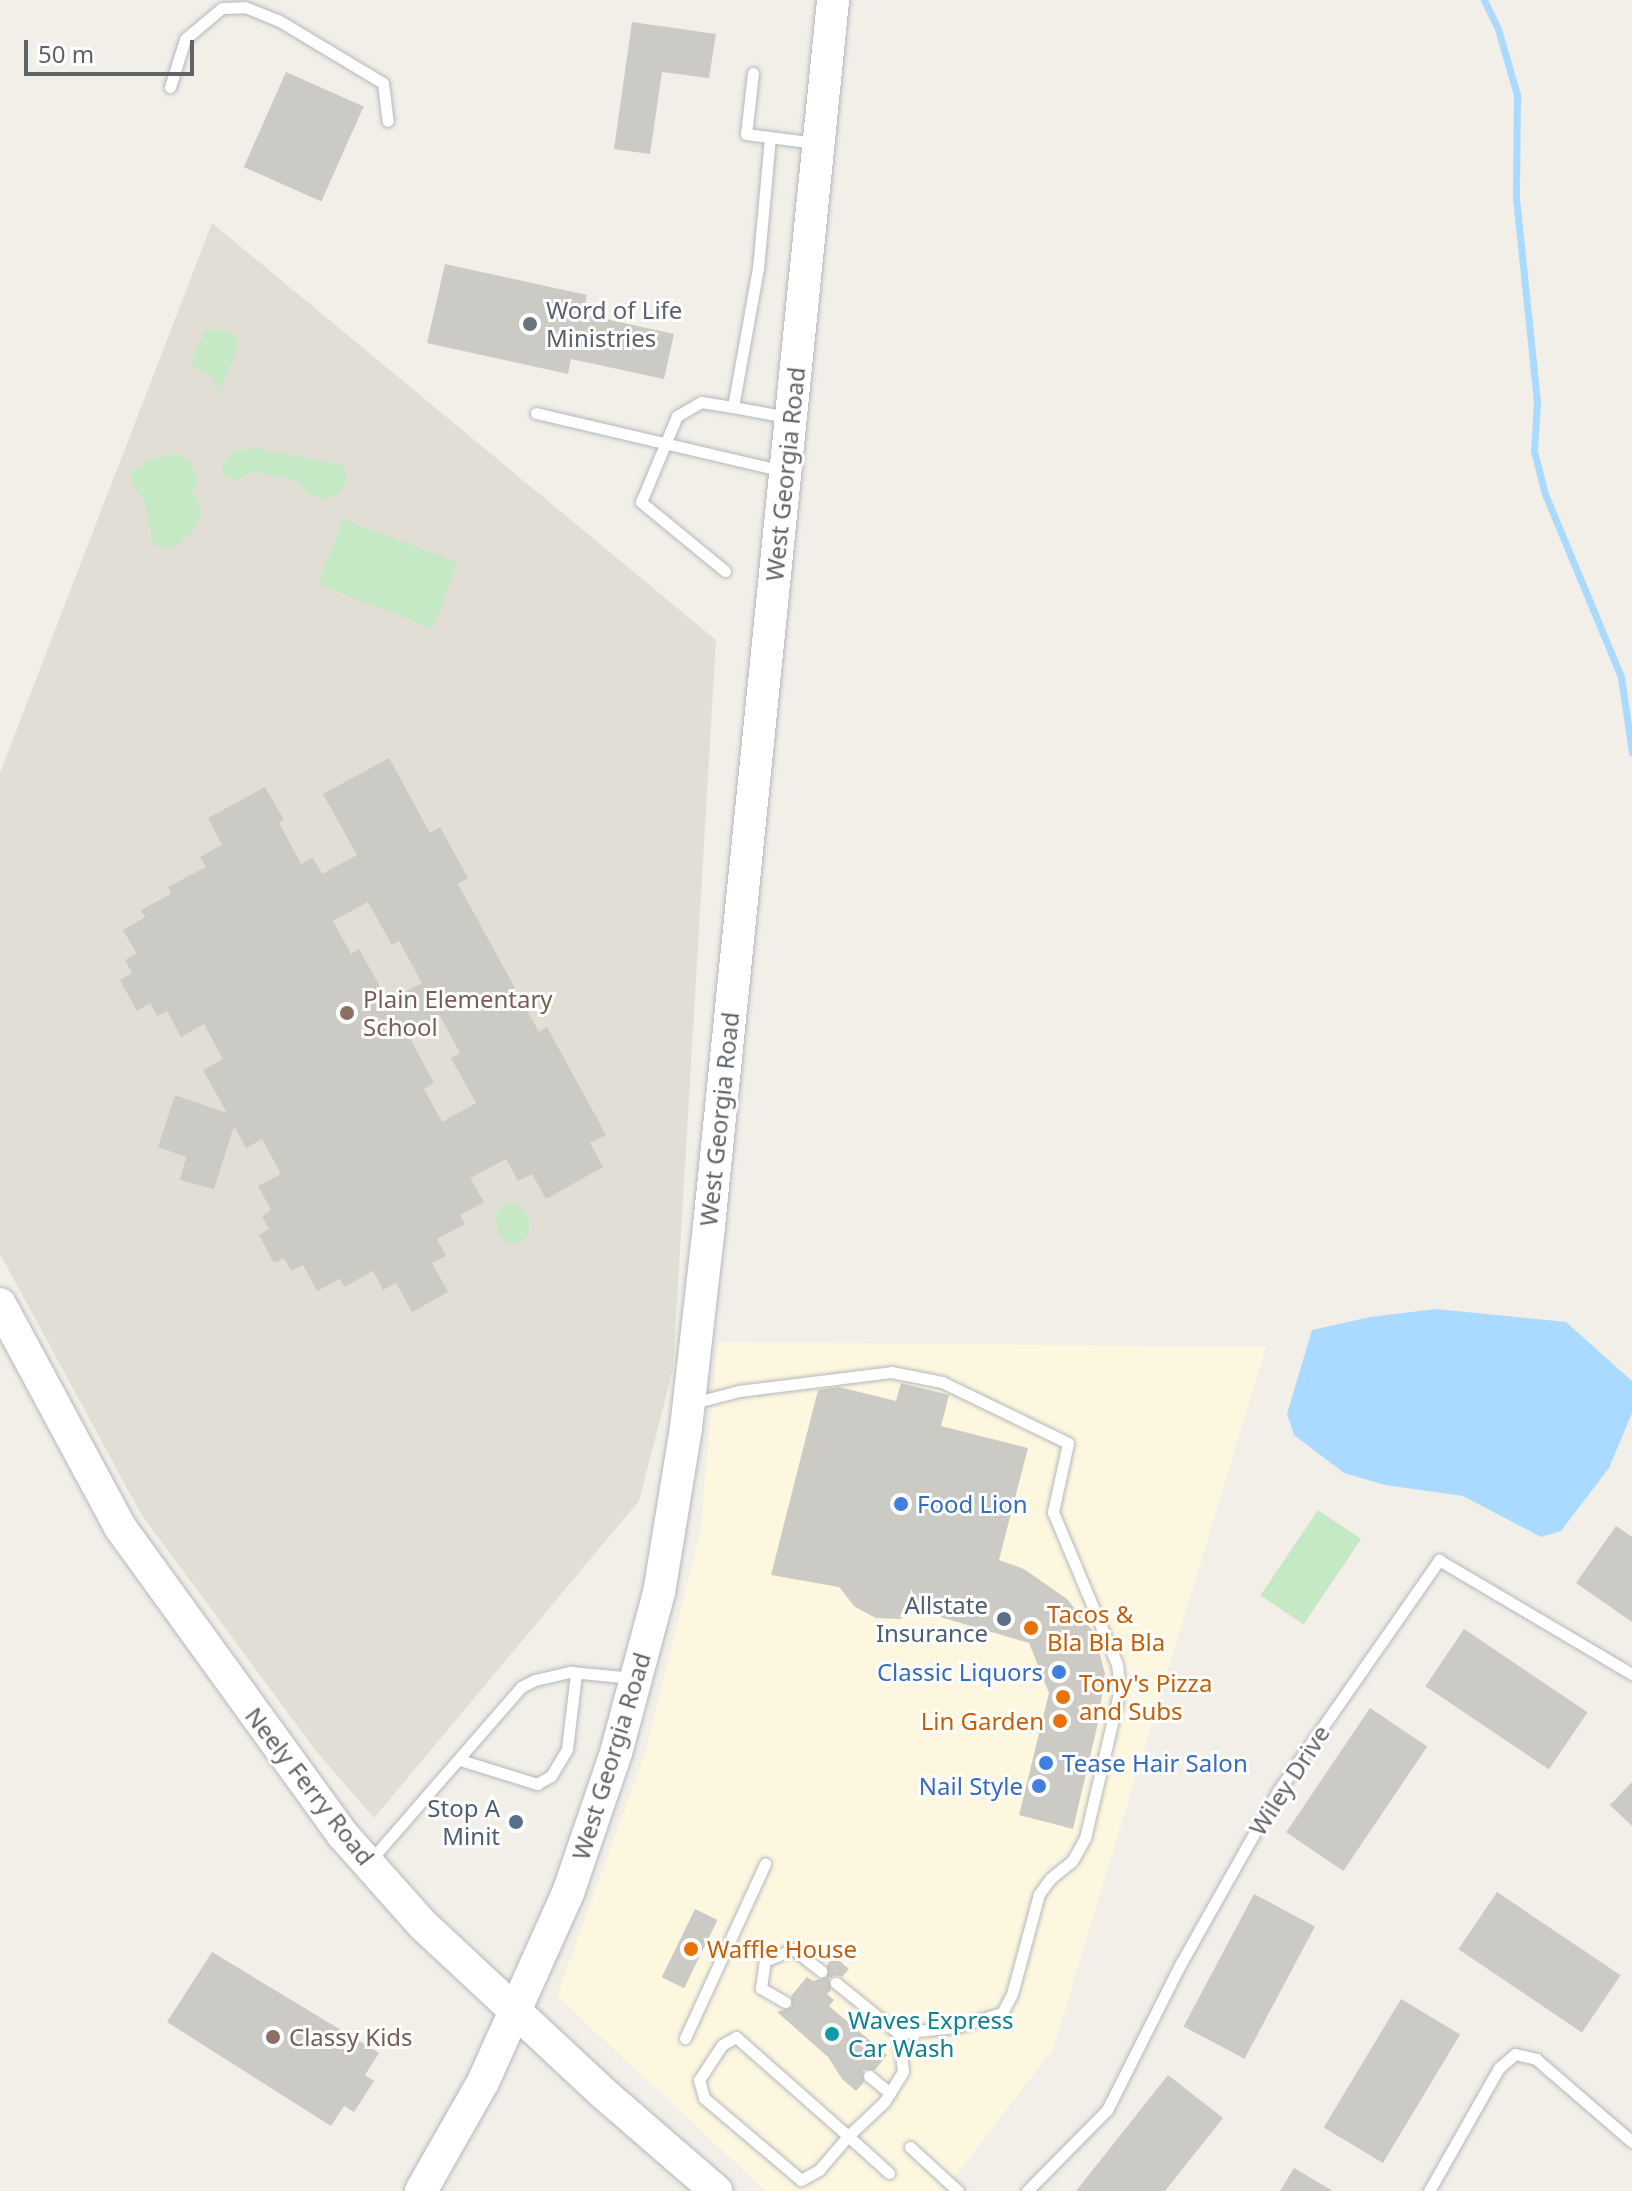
<!DOCTYPE html>
<style>
body{margin:0}
#map{position:relative;width:1632px;height:2191px;overflow:hidden;background:#f1efe8;font-family:"Noto Sans",sans-serif}
div>[style]{position:absolute}
.commercial>*{inset:0;background:#fef7e0}
.education>*{inset:0;background:#e1ded6}
.green>*{inset:0;background:#c5e8c5;transform-origin:0 0}
.water>*{inset:0;background:#aadaff}
.stream>*{height:7px;margin:-3.5px;padding:0 3.5px;transform-origin:3.5px;border-radius:3.5px;background:#aadaff}
.building>*{inset:0;background:#cccac5;transform-origin:0 0}
.roads{filter:drop-shadow(0 0 2px #b5b8bc) drop-shadow(0 0 2px #b5b8bc)}
.lane>*{height:11px;margin:-5.5px;padding:0 5.5px;transform-origin:5.5px;border-radius:5.5px;background:#fff}
.secondary>*{height:32px;margin:-16px;padding:0 16px;transform-origin:16px;border-radius:16px;background:#fff}
.dots>*{width:22px;height:22px;translate:-50% -50%;box-sizing:border-box;border:4px solid #fff;border-radius:50%}
span{translate:-50% -50%;white-space:nowrap;text-align:center;line-height:1.15;-webkit-text-stroke:6px #fff;paint-order:stroke}
.worship-label{font-size:24px;color:#5b616d}
.left{translate:0 -50%;text-align:left}
.street-label{font-size:24px;color:#5f6368}
.education-label{font-size:24px;color:#785e54}
.shop-label{font-size:24px;color:#366cbe}
.right{translate:-100% -50%;text-align:right}
.service-label{font-size:24px;color:#4e5e75}
.food-label{font-size:24px;color:#c56008}
.culture-label{font-size:24px;color:#0d838f}
.scale{position:absolute;left:24px;top:40px;width:170px;height:36px;box-sizing:border-box;border:4px solid #5f6368;border-top:0;padding-left:10px;font-size:24px;line-height:28px;white-space:nowrap;color:#5f6368;-webkit-text-stroke:6px #fff;paint-order:stroke}
</style>
<div id="map">
<div class="commercial">
<i style="clip-path:polygon(718px 1342px,1266px 1347px,1053px 2049px,944px 2191px,766px 2191px,557px 1996px,645px 1754px,700px 1533px)"></i>
</div>
<div class="education">
<i style="clip-path:polygon(212px 223px,716px 640px,673px 1369px,639px 1501px,374px 1818px,316px 1751px,141px 1514px,0 1254px,0 773px)"></i>
</div>
<div class="green">
<i style="clip-path:polygon(215px 329px,234px 334px,240px 343px,219px 390px,213px 377px,192px 367px,193px 357px,205px 332px)"></i>
<i style="clip-path:polygon(254px 448px,344px 465px,347px 480px,338px 493px,325px 500px,309px 494px,297px 481px,256px 471px,235px 480px,224px 475px,222px 465px,233px 451px)"></i>
<i style="clip-path:polygon(179px 454px,191px 462px,197px 482px,192px 492px,199px 501px,200px 514px,192px 532px,173px 549px,153px 545px,146px 505px,134px 487px,131px 472px,150px 460px)"></i>
<i style="left:343px;top:519px;width:123px;height:70px;rotate:21deg"></i>
<i style="clip-path:polygon(517px 1204px,530px 1221px,528px 1234px,520px 1244px,509px 1244px,499px 1233px,495px 1215px,504px 1205px)"></i>
<i style="left:1318px;top:1510px;width:52px;height:103px;rotate:34deg"></i>
</div>
<div class="water">
<i style="clip-path:polygon(1436px 1309px,1566px 1322px,1632px 1381px,1632px 1413px,1609px 1468px,1561px 1531px,1541px 1537px,1463px 1496px,1385px 1485px,1344px 1473px,1294px 1435px,1287px 1414px,1312px 1330px,1370px 1317px)"></i>
</div>
<div class="stream">
<i style="left:1484px;top:0;width:32px;rotate:64deg"></i>
<i style="left:1498px;top:29px;width:69px;rotate:73.9deg"></i>
<i style="left:1517px;top:95px;width:103px;rotate:90.6deg"></i>
<i style="left:1516px;top:198px;width:205px;rotate:84.1deg"></i>
<i style="left:1537px;top:402px;width:49px;rotate:93.5deg"></i>
<i style="left:1534px;top:451px;width:44px;rotate:75.7deg"></i>
<i style="left:1545px;top:494px;width:198px;rotate:67.4deg"></i>
<i style="left:1621px;top:677px;width:76px;rotate:81.7deg"></i>
</div>
<div class="building">
<i style="clip-path:polygon(632px 22px,716px 34px,709px 78px,662px 72px,650px 154px,614px 149px)"></i>
<i style="left:286px;top:72px;width:85px;height:104px;rotate:24deg"></i>
<i style="clip-path:polygon(445px 264px,587px 295px,583px 314px,674px 334px,664px 379px,571px 359px,568px 374px,427px 343px)"></i>
<i style="clip-path:polygon(evenodd,389px 758px,430px 833px,440px 827px,468px 878px,458px 884px,539px 1032px,547px 1027px,606px 1135px,590px 1143px,603px 1167px,546px 1199px,532px 1174px,518px 1181px,506px 1159px,470px 1178px,484px 1202px,460px 1215px,465px 1224px,437px 1239px,446px 1256px,432px 1263px,448px 1292px,412px 1312px,396px 1283px,383px 1290px,373px 1271px,344px 1287px,340px 1279px,317px 1291px,303px 1265px,291px 1271px,284px 1258px,274px 1263px,259px 1235px,269px 1229px,262px 1216px,271px 1210px,258px 1186px,281px 1174px,262px 1139px,246px 1148px,234px 1126px,214px 1189px,180px 1180px,186px 1157px,158px 1147px,175px 1095px,227px 1113px,203px 1070px,223px 1059px,204px 1024px,181px 1037px,167px 1011px,157px 1016px,150px 1003px,137px 1011px,120px 980px,132px 973px,125px 960px,137px 954px,123px 930px,145px 917px,141px 910px,171px 894px,168px 887px,206px 867px,200px 857px,222px 845px,208px 818px,265px 787px,284px 820px,279px 823px,301px 864px,313px 858px,322px 874px,357px 855px,323px 794px,389px 758px,368px 902px,392px 945px,399px 941px,422px 983px,388px 1001px,359px 949px,351px 954px,333px 921px,368px 902px,389px 758px,440px 1016px,460px 1053px,451px 1058px,476px 1103px,442px 1122px,424px 1089px,434px 1083px,407px 1033px,440px 1016px)"></i>
<i style="clip-path:polygon(901px 1383px,949px 1395px,941px 1426px,1028px 1448px,999px 1560px,1024px 1569px,1067px 1599px,1095px 1634px,1105px 1674px,1098px 1723px,1073px 1829px,1019px 1815px,1049px 1693px,1029px 1643px,916px 1610px,900px 1619px,876px 1618px,855px 1607px,839px 1587px,771px 1575px,818px 1390px,839px 1387px,896px 1401px)"></i>
<i style="clip-path:polygon(1616px 1526px,1632px 1537px,1632px 1622px,1576px 1583px)"></i>
<i style="left:1464px;top:1629px;width:149px;height:69px;rotate:34deg"></i>
<i style="left:1370px;top:1708px;width:69px;height:150px;rotate:34deg"></i>
<i style="clip-path:polygon(1632px 1782px,1632px 1826px,1610px 1805px)"></i>
<i style="left:1497px;top:1892px;width:149px;height:69px;rotate:34deg"></i>
<i style="left:1254px;top:1894px;width:69px;height:150px;rotate:28deg"></i>
<i style="left:695px;top:1909px;width:25px;height:76px;rotate:26deg"></i>
<i style="clip-path:polygon(212px 1952px,379px 2053px,365px 2075px,374px 2081px,354px 2112px,344px 2106px,331px 2126px,167px 2022px)"></i>
<i style="clip-path:polygon(834px 1956px,849px 1969px,842px 1977px,837px 1975px,829px 1978px,831px 1990px,827px 1994px,834px 2000px,829px 2006px,887px 2055px,875px 2070px,863px 2070px,864px 2082px,856px 2091px,842px 2079px,828px 2057px,777px 2012px,792px 2007px,791px 1996px,807px 1977px,813px 1981px,827px 1977px,827px 1965px)"></i>
<i style="left:1401px;top:1999px;width:69px;height:150px;rotate:31deg"></i>
<i style="clip-path:polygon(1168px 2075px,1223px 2118px,1165px 2191px,1076px 2191px)"></i>
<i style="clip-path:polygon(1294px 2168px,1333px 2191px,1280px 2191px)"></i>
</div>
<div class="roads">
<div class="lane">
<i style="left:753px;top:73px;width:61px;rotate:96.5deg"></i>
<i style="left:746px;top:134px;width:70px;rotate:7.4deg"></i>
<i style="left:170px;top:87px;width:50px;rotate:-72.6deg"></i>
<i style="left:185px;top:39px;width:48px;rotate:-40deg"></i>
<i style="left:222px;top:8px;width:23px;rotate:-2deg"></i>
<i style="left:245px;top:7px;width:35px;rotate:22deg"></i>
<i style="left:278px;top:20px;width:122px;rotate:31deg"></i>
<i style="left:383px;top:83px;width:38px;rotate:83deg"></i>
<i style="left:770px;top:137px;width:132px;rotate:95.2deg"></i>
<i style="left:758px;top:268px;width:141px;rotate:100.2deg"></i>
<i style="left:733px;top:407px;width:55px;rotate:10.5deg"></i>
<i style="left:536px;top:413px;width:255px;rotate:13.2deg"></i>
<i style="left:725px;top:571px;width:109px;rotate:-140.6deg"></i>
<i style="left:641px;top:502px;width:93px;rotate:-67.3deg"></i>
<i style="left:677px;top:416px;width:28px;rotate:-30deg"></i>
<i style="left:701px;top:402px;width:32px;rotate:9deg"></i>
<i style="left:693px;top:1403px;width:48px;rotate:-14.6deg"></i>
<i style="left:739px;top:1391px;width:153px;rotate:-7.1deg"></i>
<i style="left:891px;top:1372px;width:52px;rotate:11.1deg"></i>
<i style="left:942px;top:1382px;width:140px;rotate:25.8deg"></i>
<i style="left:1068px;top:1443px;width:71px;rotate:102.3deg"></i>
<i style="left:1053px;top:1512px;width:165px;rotate:67.2deg"></i>
<i style="left:1117px;top:1664px;width:25px;rotate:83deg"></i>
<i style="left:1120px;top:1689px;width:153px;rotate:103.2deg"></i>
<i style="left:1085px;top:1838px;width:26px;rotate:119deg"></i>
<i style="left:1072px;top:1861px;width:28px;rotate:141deg"></i>
<i style="left:1050px;top:1879px;width:19px;rotate:126deg"></i>
<i style="left:1039px;top:1894px;width:104px;rotate:105.1deg"></i>
<i style="left:1012px;top:1994px;width:21px;rotate:118deg"></i>
<i style="left:1002px;top:2013px;width:48px;rotate:163.1deg"></i>
<i style="left:956px;top:2027px;width:58px;rotate:174.1deg"></i>
<i style="left:898px;top:2033px;width:80px;rotate:-141.1deg"></i>
<i style="left:460px;top:1760px;width:81px;rotate:17.3deg"></i>
<i style="left:537px;top:1784px;width:16px;rotate:-30deg"></i>
<i style="left:551px;top:1776px;width:31px;rotate:-59deg"></i>
<i style="left:567px;top:1749px;width:77px;rotate:-83.2deg"></i>
<i style="left:369px;top:1862px;width:232px;rotate:-49deg"></i>
<i style="left:521px;top:1687px;width:16px;rotate:-27deg"></i>
<i style="left:535px;top:1680px;width:37px;rotate:-13deg"></i>
<i style="left:571px;top:1672px;width:62px;rotate:5.5deg"></i>
<i style="left:785px;top:2002px;width:28px;rotate:-150deg"></i>
<i style="left:761px;top:1988px;width:27px;rotate:-82deg"></i>
<i style="left:765px;top:1961px;width:30px;rotate:-23deg"></i>
<i style="left:793px;top:1949px;width:36px;rotate:38deg"></i>
<i style="left:685px;top:2038px;width:192px;rotate:-65.3deg"></i>
<i style="left:869px;top:2076px;width:27px;rotate:39deg"></i>
<i style="left:910px;top:2147px;width:65px;rotate:42.5deg"></i>
<i style="left:889px;top:2173px;width:55px;rotate:-137.9deg"></i>
<i style="left:848px;top:2136px;width:149px;rotate:-138.5deg"></i>
<i style="left:736px;top:2037px;width:16px;rotate:150deg"></i>
<i style="left:722px;top:2045px;width:42px;rotate:123.3deg"></i>
<i style="left:699px;top:2080px;width:19px;rotate:74deg"></i>
<i style="left:704px;top:2098px;width:127px;rotate:40.2deg"></i>
<i style="left:801px;top:2180px;width:21px;rotate:-29deg"></i>
<i style="left:819px;top:2170px;width:45px;rotate:-49.5deg"></i>
<i style="left:848px;top:2136px;width:50px;rotate:-43.4deg"></i>
<i style="left:884px;top:2102px;width:36px;rotate:-58deg"></i>
<i style="left:903px;top:2071px;width:38px;rotate:-97deg"></i>
<i style="left:1027px;top:2191px;width:114px;rotate:-45.4deg"></i>
<i style="left:1107px;top:2110px;width:162px;rotate:-63.3deg"></i>
<i style="left:1180px;top:1965px;width:200px;rotate:-60.6deg"></i>
<i style="left:1278px;top:1791px;width:282px;rotate:-55.1deg"></i>
<i style="left:1439px;top:1560px;width:224px;rotate:30.6deg"></i>
<i style="left:1429px;top:2191px;width:142px;rotate:-60.4deg"></i>
<i style="left:1499px;top:2068px;width:21px;rotate:-41deg"></i>
<i style="left:1515px;top:2054px;width:22px;rotate:13deg"></i>
<i style="left:1536px;top:2059px;width:127px;rotate:40.8deg"></i>
</div>
<div class="secondary">
<i style="left:0;top:1304px;width:253px;rotate:61.7deg"></i>
<i style="left:120px;top:1527px;width:380px;rotate:54.1deg"></i>
<i style="left:343px;top:1835px;width:120px;rotate:48.4deg"></i>
<i style="left:423px;top:1925px;width:246px;rotate:43deg"></i>
<i style="left:603px;top:2093px;width:150px;rotate:40.9deg"></i>
<i style="left:421px;top:2191px;width:125px;rotate:-60.4deg"></i>
<i style="left:483px;top:2082px;width:207px;rotate:-65.8deg"></i>
<i style="left:568px;top:1893px;width:148px;rotate:-71.1deg"></i>
<i style="left:616px;top:1753px;width:166px;rotate:-75deg"></i>
<i style="left:659px;top:1593px;width:167px;rotate:-80.7deg"></i>
<i style="left:686px;top:1428px;width:203px;rotate:-83.5deg"></i>
<i style="left:709px;top:1226px;width:1232px;rotate:-84.22deg"></i>
</div>
</div>
<div class="dots">
<i style="left:530px;top:324px;background:#6b7280"></i>
<i style="left:347px;top:1013px;background:#8d6e63"></i>
<i style="left:901px;top:1504px;background:#3f7fe0"></i>
<i style="left:1004px;top:1619px;background:#5c6f8a"></i>
<i style="left:1031px;top:1628px;background:#e8710a"></i>
<i style="left:1059px;top:1672px;background:#3f7fe0"></i>
<i style="left:1063px;top:1697px;background:#e8710a"></i>
<i style="left:1060px;top:1721px;background:#e8710a"></i>
<i style="left:1046px;top:1763px;background:#3f7fe0"></i>
<i style="left:1039px;top:1786px;background:#3f7fe0"></i>
<i style="left:516px;top:1822px;background:#5c6f8a"></i>
<i style="left:691px;top:1949px;background:#e8710a"></i>
<i style="left:832px;top:2034px;background:#0f9aa8"></i>
<i style="left:273px;top:2037px;background:#8d6e63"></i>
</div>
<div class="worship-label">
<span class="left" style="left:546px;top:324px">Word of Life<br>Ministries</span>
</div>
<div class="street-label">
<span style="left:785px;top:474px;rotate:-84deg">West Georgia Road</span>
<span style="left:719px;top:1119px;rotate:-84deg">West Georgia Road</span>
<span style="left:611px;top:1756px;rotate:-73deg">West Georgia Road</span>
<span style="left:1289px;top:1780px;rotate:-57deg">Wiley Drive</span>
<span style="left:310px;top:1786px;rotate:52deg">Neely Ferry Road</span>
</div>
<div class="education-label">
<span class="left" style="left:363px;top:1013px">Plain Elementary<br>School</span>
<span class="left" style="left:289px;top:2037px">Classy Kids</span>
</div>
<div class="shop-label">
<span class="left" style="left:917px;top:1504px">Food Lion</span>
<span class="right" style="left:1043px;top:1672px">Classic Liquors</span>
<span class="left" style="left:1062px;top:1763px">Tease Hair Salon</span>
<span class="right" style="left:1023px;top:1786px">Nail Style</span>
</div>
<div class="service-label">
<span class="right" style="left:988px;top:1619px">Allstate<br>Insurance</span>
<span class="right" style="left:500px;top:1822px">Stop A<br>Minit</span>
</div>
<div class="food-label">
<span class="left" style="left:1047px;top:1628px">Tacos &amp;<br>Bla Bla Bla</span>
<span class="left" style="left:1079px;top:1697px">Tony's Pizza<br>and Subs</span>
<span class="right" style="left:1044px;top:1721px">Lin Garden</span>
<span class="left" style="left:707px;top:1949px">Waffle House</span>
</div>
<div class="culture-label">
<span class="left" style="left:848px;top:2034px">Waves Express<br>Car Wash</span>
</div>
<div class="scale">50 m</div>
</div>
